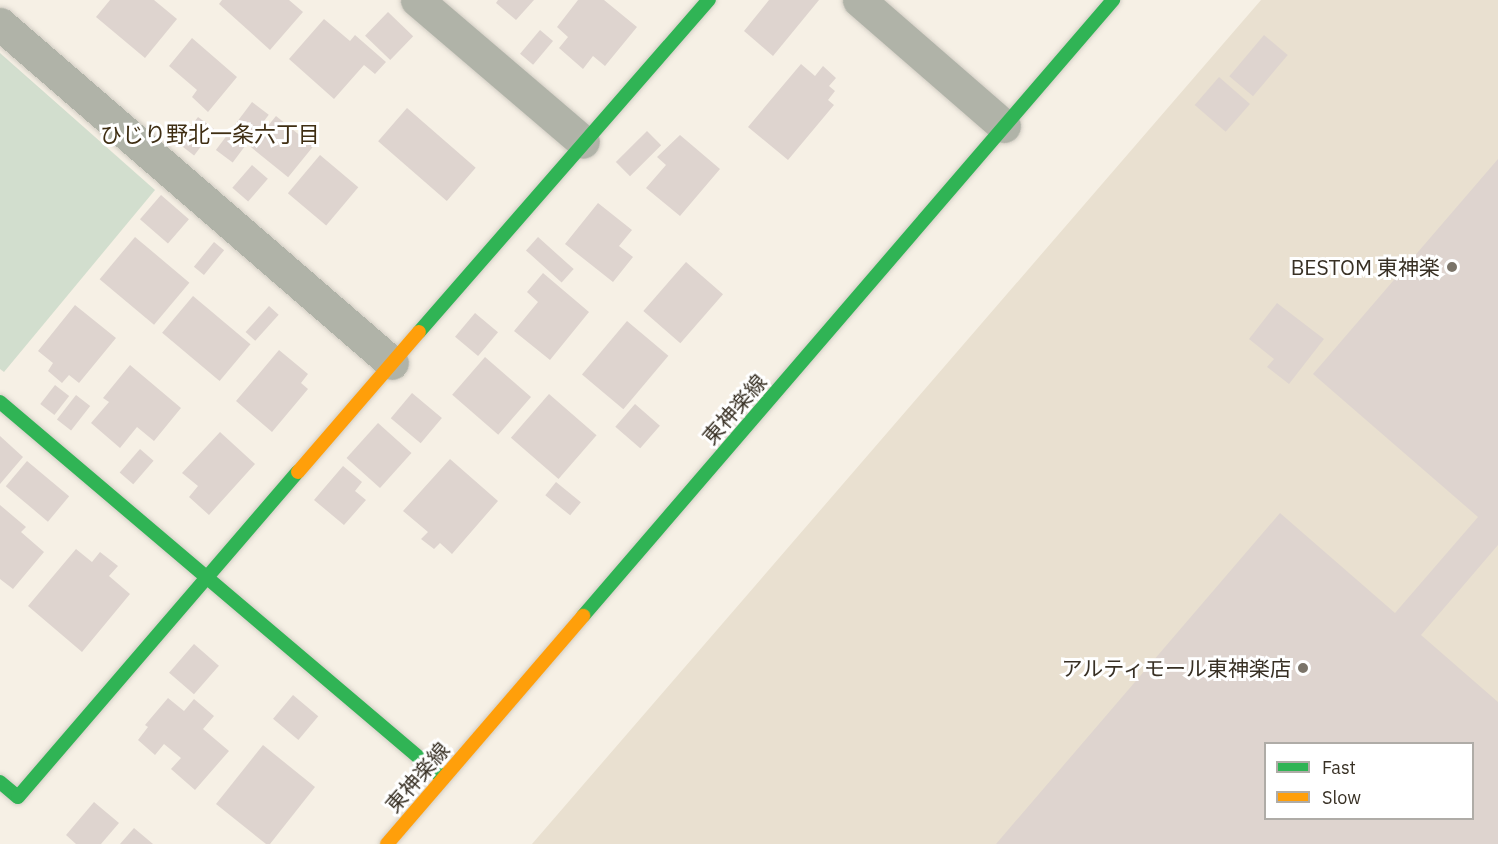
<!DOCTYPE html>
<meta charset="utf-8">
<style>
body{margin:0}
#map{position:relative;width:1498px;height:844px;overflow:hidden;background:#f6f0e5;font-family:"IBM Plex Sans","Noto Sans JP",sans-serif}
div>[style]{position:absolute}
.commercial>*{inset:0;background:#e9e0d0}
.green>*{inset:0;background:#d2dece}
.building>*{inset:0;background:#ded4cf;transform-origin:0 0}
.roads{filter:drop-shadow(0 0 2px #d2cdc4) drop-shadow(0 0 2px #d2cdc4)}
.street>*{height:33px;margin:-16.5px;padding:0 16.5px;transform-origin:16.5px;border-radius:16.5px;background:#b0b3a8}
.fast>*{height:14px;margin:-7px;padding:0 7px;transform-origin:7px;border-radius:7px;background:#30b455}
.slow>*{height:14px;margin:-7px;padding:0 7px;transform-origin:7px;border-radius:7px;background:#ff9f0a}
.dots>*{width:16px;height:16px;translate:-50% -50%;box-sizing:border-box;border:3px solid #fff;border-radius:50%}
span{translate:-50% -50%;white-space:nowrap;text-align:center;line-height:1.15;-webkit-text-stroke:6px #fff;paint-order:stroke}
.poi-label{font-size:21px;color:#383024}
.right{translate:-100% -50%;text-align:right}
.street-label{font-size:21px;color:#383024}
.neighbourhood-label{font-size:22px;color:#3f2e13}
.legend{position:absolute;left:1264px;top:742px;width:210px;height:78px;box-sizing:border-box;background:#fff;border:2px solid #afaca7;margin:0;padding:8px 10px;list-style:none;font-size:18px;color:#383024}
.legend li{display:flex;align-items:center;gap:12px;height:30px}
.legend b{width:30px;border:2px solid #afaca7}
</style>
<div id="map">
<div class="commercial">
<i style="clip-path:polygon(evenodd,1261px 0,1498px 0,1498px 844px,532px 844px,1261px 0,1266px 744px,1472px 744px,1472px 818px,1266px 818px,1266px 744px)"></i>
</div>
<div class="green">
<i style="clip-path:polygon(0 53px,155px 190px,4px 372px,0 369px)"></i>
</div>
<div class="building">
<i style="clip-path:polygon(110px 0,154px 0,177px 19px,145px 58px,96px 17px)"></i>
<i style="clip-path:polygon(222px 0,289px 0,303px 12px,270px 50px,219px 4px)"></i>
<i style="clip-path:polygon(498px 0,534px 0,516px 20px,496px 3px)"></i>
<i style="clip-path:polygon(578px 0,604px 0,637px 27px,605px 66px,593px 56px,583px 69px,559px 48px,568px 37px,557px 27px)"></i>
<i style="clip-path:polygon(769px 0,819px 0,773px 56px,744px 31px)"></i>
<i style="left:388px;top:12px;width:35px;height:33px;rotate:44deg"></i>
<i style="clip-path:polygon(324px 19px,350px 41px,355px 35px,386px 62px,375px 74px,364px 65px,334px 99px,289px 59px)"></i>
<i style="left:540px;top:30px;width:17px;height:31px;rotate:40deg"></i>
<i style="left:1264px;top:35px;width:31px;height:54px;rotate:40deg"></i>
<i style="clip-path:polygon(192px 38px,237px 77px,208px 112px,192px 97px,197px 90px,169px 66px)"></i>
<i style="clip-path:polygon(801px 64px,815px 76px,823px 66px,836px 78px,829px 86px,835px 91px,828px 100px,834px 105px,788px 160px,748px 127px)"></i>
<i style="left:1219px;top:77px;width:41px;height:37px;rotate:41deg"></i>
<i style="left:252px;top:102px;width:21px;height:60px;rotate:37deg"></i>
<i style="left:407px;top:108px;width:91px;height:44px;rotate:41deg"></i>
<i style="left:276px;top:116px;width:48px;height:40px;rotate:39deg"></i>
<i style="left:198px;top:117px;width:20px;height:33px;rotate:37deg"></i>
<i style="left:647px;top:131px;width:20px;height:44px;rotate:45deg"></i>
<i style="clip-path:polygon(680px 135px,720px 169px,680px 216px,646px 188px,666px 165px,657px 157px)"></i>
<i style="left:320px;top:155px;width:50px;height:50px;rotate:40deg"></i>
<i style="clip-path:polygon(evenodd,1498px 159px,1498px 545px,1421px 635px,1498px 702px,1498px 844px,996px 844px,1280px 513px,1395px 613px,1478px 517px,1313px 374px,1498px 159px,1266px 744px,1472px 744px,1472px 818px,1266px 818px,1266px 744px)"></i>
<i style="left:252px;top:165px;width:21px;height:30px;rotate:41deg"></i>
<i style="left:161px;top:195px;width:37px;height:32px;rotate:41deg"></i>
<i style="clip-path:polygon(598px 203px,632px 230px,619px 246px,633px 257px,613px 282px,565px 244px)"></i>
<i style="left:135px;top:237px;width:71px;height:55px;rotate:40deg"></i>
<i style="left:538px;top:237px;width:48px;height:18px;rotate:42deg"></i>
<i style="left:214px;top:242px;width:13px;height:32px;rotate:39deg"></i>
<i style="left:686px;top:262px;width:49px;height:65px;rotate:41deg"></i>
<i style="clip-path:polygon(543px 273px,589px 312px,550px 360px,514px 331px,538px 302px,527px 292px)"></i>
<i style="left:193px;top:296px;width:75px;height:48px;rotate:40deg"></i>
<i style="clip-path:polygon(1277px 303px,1324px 339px,1289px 384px,1267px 367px,1274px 359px,1249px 339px)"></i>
<i style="clip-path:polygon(75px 305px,116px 338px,79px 383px,69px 375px,62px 383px,48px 371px,53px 363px,38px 351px)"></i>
<i style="left:269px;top:306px;width:13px;height:35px;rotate:42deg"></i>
<i style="left:475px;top:313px;width:30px;height:31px;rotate:40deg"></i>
<i style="left:627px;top:321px;width:54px;height:70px;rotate:40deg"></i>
<i style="clip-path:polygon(279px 350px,308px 374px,301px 383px,308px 389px,272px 432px,236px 401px)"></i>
<i style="left:485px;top:357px;width:61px;height:50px;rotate:41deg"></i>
<i style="clip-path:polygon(130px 365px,181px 408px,154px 441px,137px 427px,120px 448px,91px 423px,109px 402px,103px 398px)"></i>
<i style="left:55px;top:385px;width:18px;height:24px;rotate:38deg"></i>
<i style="left:412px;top:393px;width:39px;height:33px;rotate:40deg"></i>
<i style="left:549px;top:394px;width:63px;height:58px;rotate:41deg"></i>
<i style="left:76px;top:395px;width:18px;height:31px;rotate:38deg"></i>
<i style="left:635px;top:404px;width:33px;height:30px;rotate:41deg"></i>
<i style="left:378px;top:423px;width:45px;height:47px;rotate:42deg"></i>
<i style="clip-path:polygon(220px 432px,255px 464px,209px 515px,189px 497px,198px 486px,182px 473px)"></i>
<i style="clip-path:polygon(0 436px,23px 457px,0 484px)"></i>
<i style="left:140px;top:449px;width:18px;height:31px;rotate:41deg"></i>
<i style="clip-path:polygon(450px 459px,498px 501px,452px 554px,440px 543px,434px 549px,421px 539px,428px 532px,403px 511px)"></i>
<i style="left:27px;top:461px;width:55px;height:33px;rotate:40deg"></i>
<i style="clip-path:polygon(343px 466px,362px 482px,355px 491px,366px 500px,344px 525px,314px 500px)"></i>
<i style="left:556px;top:482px;width:32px;height:17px;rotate:39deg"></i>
<i style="clip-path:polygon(0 505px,26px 527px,21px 532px,44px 552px,13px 589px,0 579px)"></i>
<i style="clip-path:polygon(76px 549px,92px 562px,100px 552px,118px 566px,109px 576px,130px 594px,82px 652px,28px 606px)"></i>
<i style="left:194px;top:644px;width:33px;height:38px;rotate:41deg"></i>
<i style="left:293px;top:695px;width:33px;height:31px;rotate:40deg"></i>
<i style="clip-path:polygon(168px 698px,184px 711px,194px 699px,214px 716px,203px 729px,229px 751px,195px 790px,171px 769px,181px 758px,164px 744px,155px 755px,138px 740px,148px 727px,145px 725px)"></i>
<i style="clip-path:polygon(263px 745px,315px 787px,270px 844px,266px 844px,216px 804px)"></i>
<i style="clip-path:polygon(94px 802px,119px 823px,101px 844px,76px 844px,66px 835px)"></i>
<i style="clip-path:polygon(134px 828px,153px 844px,120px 844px)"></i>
</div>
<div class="roads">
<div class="street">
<i style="left:417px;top:0;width:218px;rotate:40.5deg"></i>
<i style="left:859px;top:0;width:192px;rotate:41deg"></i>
<i style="left:0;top:24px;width:518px;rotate:40.85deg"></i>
</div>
<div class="fast">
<i style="left:419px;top:332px;width:441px;rotate:-48.9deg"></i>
<i style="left:0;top:402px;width:581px;rotate:40.32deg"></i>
<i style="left:583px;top:616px;width:813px;rotate:-49.29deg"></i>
<i style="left:0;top:782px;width:23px;rotate:40deg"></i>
<i style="left:18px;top:797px;width:429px;rotate:-49.3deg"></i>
</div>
<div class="slow">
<i style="left:298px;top:472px;width:185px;rotate:-49.2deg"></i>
<i style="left:387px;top:844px;width:301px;rotate:-49.3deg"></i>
</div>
</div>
<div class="dots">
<i style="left:1452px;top:267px;background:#7a7368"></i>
<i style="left:1303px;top:668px;background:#7a7368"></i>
</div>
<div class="poi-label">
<span class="right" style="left:1440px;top:267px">BESTOM 東神楽</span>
<span class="right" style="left:1291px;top:668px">アルティモール東神楽店</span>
</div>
<div class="street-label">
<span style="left:734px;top:409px;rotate:-49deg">東神楽線</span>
<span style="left:417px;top:777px;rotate:-49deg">東神楽線</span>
</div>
<div class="neighbourhood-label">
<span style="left:210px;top:134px">ひじり野北一条六丁目</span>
</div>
<ul class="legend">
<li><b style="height:8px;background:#30b455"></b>Fast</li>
<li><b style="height:8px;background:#ff9f0a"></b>Slow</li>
</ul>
</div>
